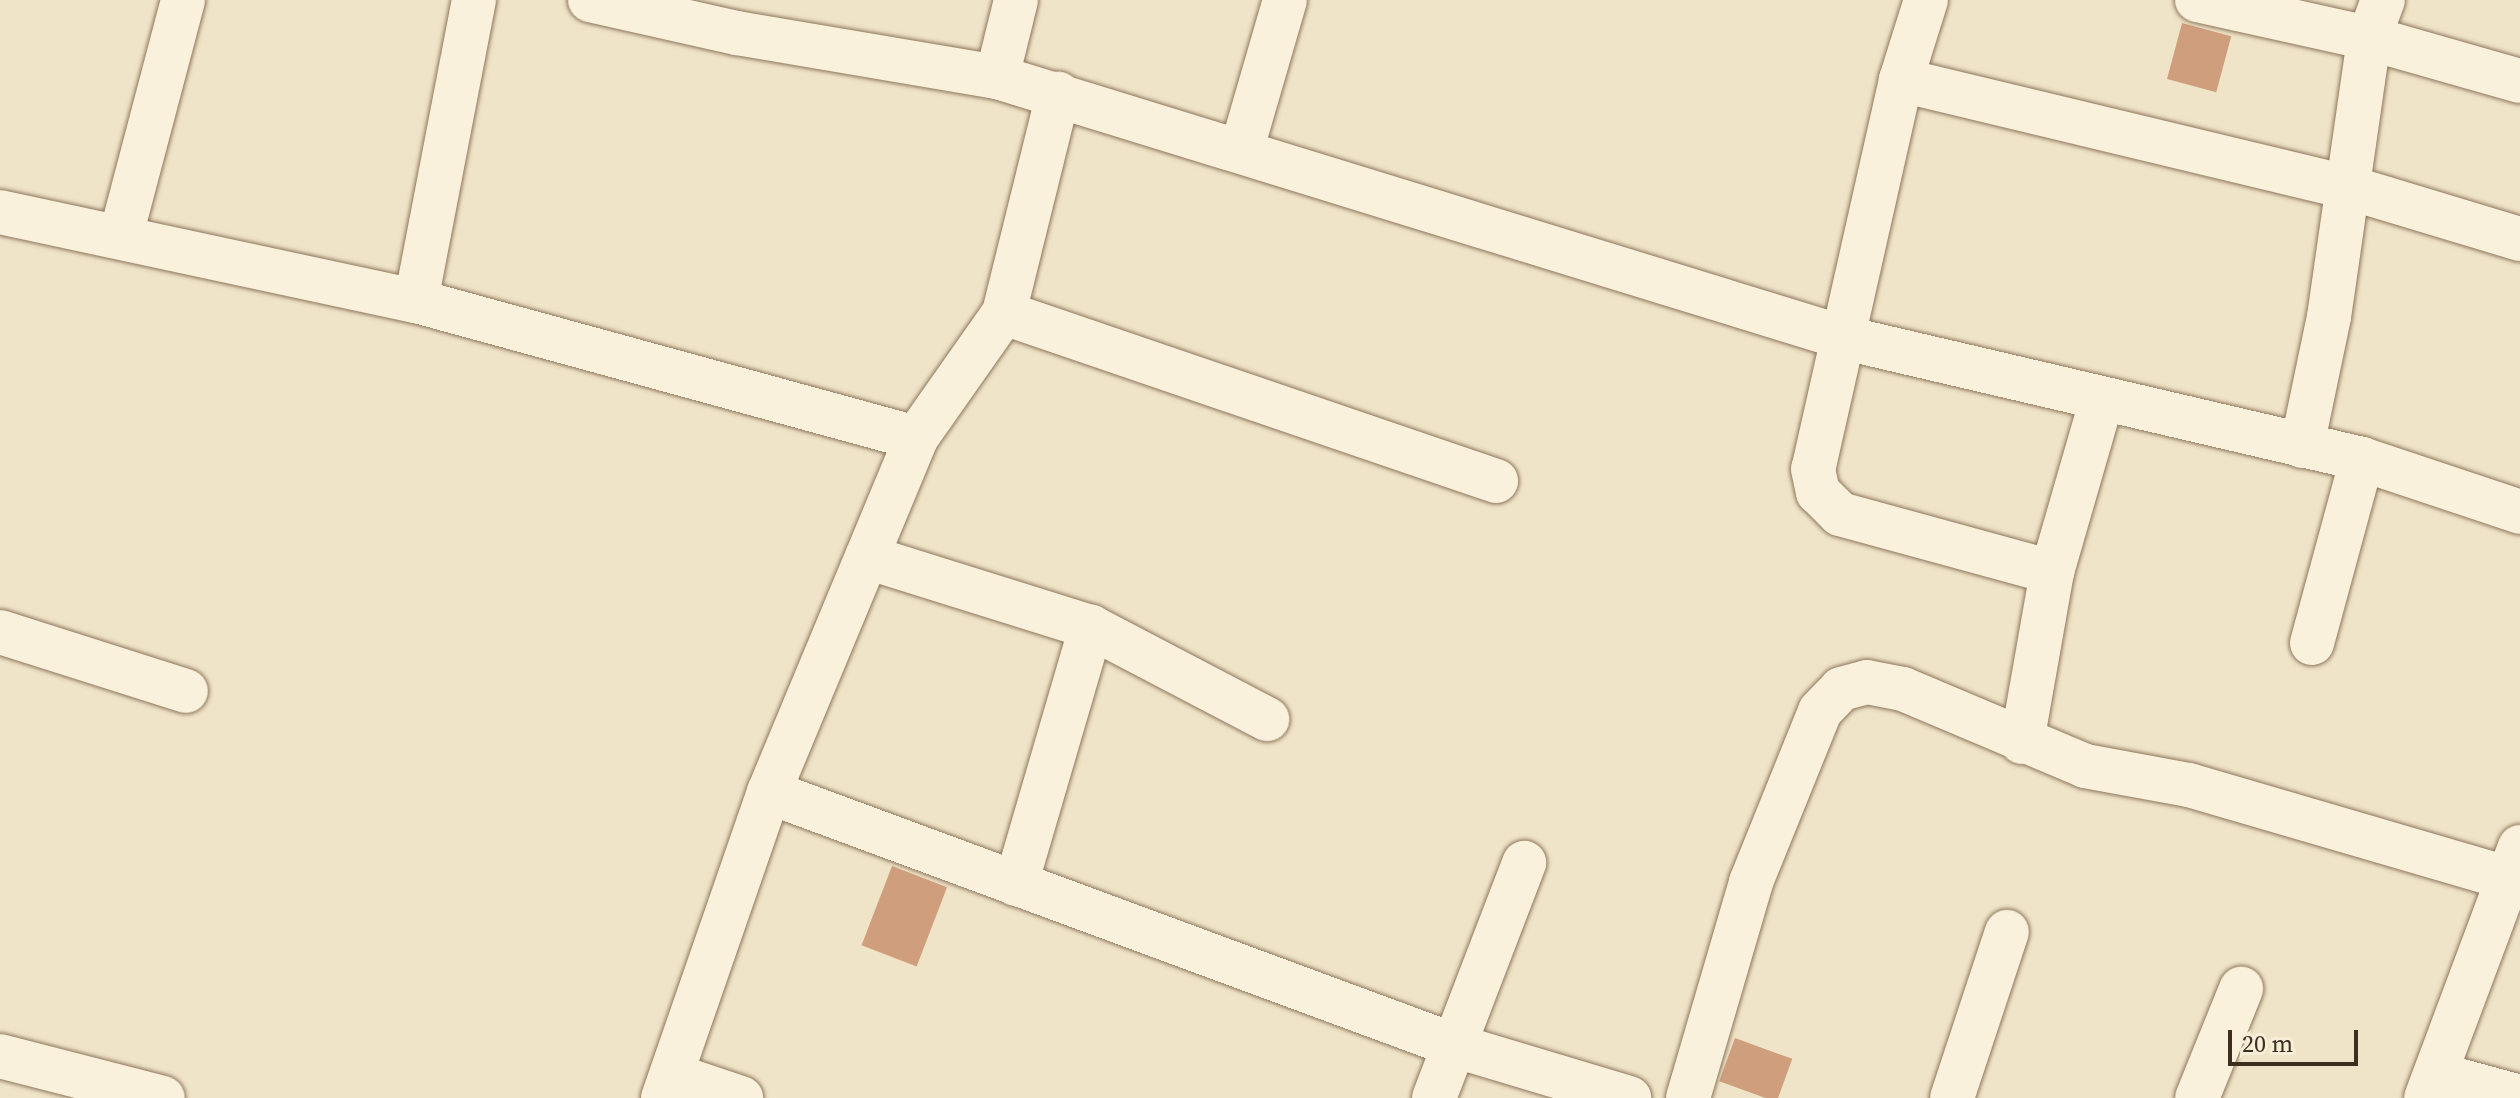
<!DOCTYPE html>
<style>
body{margin:0}
#map{position:relative;width:2520px;height:1098px;overflow:hidden;background:#f0e4c8;font-family:"Source Serif 4",serif}
div>[style]{position:absolute}
.building>*{inset:0;background:#cf9f7d;transform-origin:0 0}
.roads{filter:drop-shadow(0 0 2px #8d765c) drop-shadow(0 0 2px #8d765c)}
.minor>*{height:44px;margin:-22px;padding:0 22px;transform-origin:22px;border-radius:22px;background:#faf1dc}
span{translate:-50% -50%;white-space:nowrap;text-align:center;line-height:1.15;-webkit-text-stroke:6px #f7eed8;paint-order:stroke}
.scale{position:absolute;left:2228px;top:1030px;width:130px;height:36px;box-sizing:border-box;border:4px solid #3d2e20;border-top:0;padding-left:10px;font-size:24px;line-height:28px;white-space:nowrap;color:#3d2e20;-webkit-text-stroke:6px #f7eed8;paint-order:stroke}
</style>
<div id="map">
<div class="building">
<i style="left:2182px;top:23px;width:51px;height:58px;rotate:15deg"></i>
<i style="left:892px;top:866px;width:59px;height:85px;rotate:21deg"></i>
<i style="left:1735px;top:1038px;width:61px;height:46px;rotate:20deg"></i>
</div>
<div class="roads">
<div class="minor">
<i style="left:590px;top:0;width:151px;rotate:12.7deg"></i>
<i style="left:737px;top:33px;width:264px;rotate:9.6deg"></i>
<i style="left:997px;top:77px;width:887px;rotate:17.11deg"></i>
<i style="left:1845px;top:338px;width:531px;rotate:13.17deg"></i>
<i style="left:2362px;top:459px;width:167px;rotate:18.5deg"></i>
<i style="left:1926px;top:0;width:84px;rotate:107.4deg"></i>
<i style="left:1901px;top:80px;width:399px;rotate:102.7deg"></i>
<i style="left:1813px;top:469px;width:24px;rotate:78deg"></i>
<i style="left:1818px;top:492px;width:31px;rotate:45deg"></i>
<i style="left:1840px;top:514px;width:220px;rotate:15.3deg"></i>
<i style="left:2197px;top:0;width:176px;rotate:12.5deg"></i>
<i style="left:2369px;top:38px;width:157px;rotate:15.9deg"></i>
<i style="left:997px;top:77px;width:79px;rotate:-76.1deg"></i>
<i style="left:1901px;top:80px;width:456px;rotate:13.5deg"></i>
<i style="left:2344px;top:186px;width:184px;rotate:16.8deg"></i>
<i style="left:1242px;top:148px;width:154px;rotate:-73.8deg"></i>
<i style="left:0;top:212px;width:425px;rotate:12.1deg"></i>
<i style="left:416px;top:301px;width:518px;rotate:15.32deg"></i>
<i style="left:121px;top:235px;width:243px;rotate:-75.2deg"></i>
<i style="left:416px;top:301px;width:307px;rotate:-79.1deg"></i>
<i style="left:1004px;top:313px;width:520px;rotate:18.85deg"></i>
<i style="left:2302px;top:446px;width:132px;rotate:-78.2deg"></i>
<i style="left:2329px;top:317px;width:282px;rotate:-81.8deg"></i>
<i style="left:2369px;top:38px;width:40px;rotate:-69.8deg"></i>
<i style="left:867px;top:557px;width:235px;rotate:17.4deg"></i>
<i style="left:1091px;top:627px;width:199px;rotate:27.6deg"></i>
<i style="left:0;top:632px;width:195px;rotate:17.6deg"></i>
<i style="left:2312px;top:643px;width:191px;rotate:-74.8deg"></i>
<i style="left:2022px;top:742px;width:173px;rotate:-80deg"></i>
<i style="left:2052px;top:572px;width:177px;rotate:-73.9deg"></i>
<i style="left:769px;top:792px;width:732px;rotate:20.29deg"></i>
<i style="left:1456px;top:1046px;width:181px;rotate:16.7deg"></i>
<i style="left:1016px;top:884px;width:268px;rotate:-73.7deg"></i>
<i style="left:0;top:1056px;width:168px;rotate:14.4deg"></i>
<i style="left:2436px;top:1074px;width:87px;rotate:15.3deg"></i>
<i style="left:672px;top:1075px;width:73px;rotate:18.4deg"></i>
<i style="left:663px;top:1098px;width:324px;rotate:-70.9deg"></i>
<i style="left:769px;top:792px;width:383px;rotate:-67.4deg"></i>
<i style="left:916px;top:438px;width:153px;rotate:-54.9deg"></i>
<i style="left:1004px;top:313px;width:226px;rotate:-76.1deg"></i>
<i style="left:1434px;top:1098px;width:252px;rotate:-69deg"></i>
<i style="left:1688px;top:1098px;width:225px;rotate:-73.7deg"></i>
<i style="left:1751px;top:882px;width:184px;rotate:-68deg"></i>
<i style="left:1820px;top:711px;width:30px;rotate:-46deg"></i>
<i style="left:1841px;top:689px;width:27px;rotate:-15deg"></i>
<i style="left:1867px;top:682px;width:37px;rotate:11deg"></i>
<i style="left:1903px;top:689px;width:198px;rotate:22.9deg"></i>
<i style="left:2085px;top:766px;width:106px;rotate:10.4deg"></i>
<i style="left:2189px;top:785px;width:345px;rotate:16.3deg"></i>
<i style="left:1952px;top:1098px;width:175px;rotate:-71.7deg"></i>
<i style="left:2197px;top:1098px;width:118px;rotate:-68deg"></i>
<i style="left:2426px;top:1098px;width:268px;rotate:-69.5deg"></i>
</div>
</div>
<div class="scale">20 m</div>
</div>
